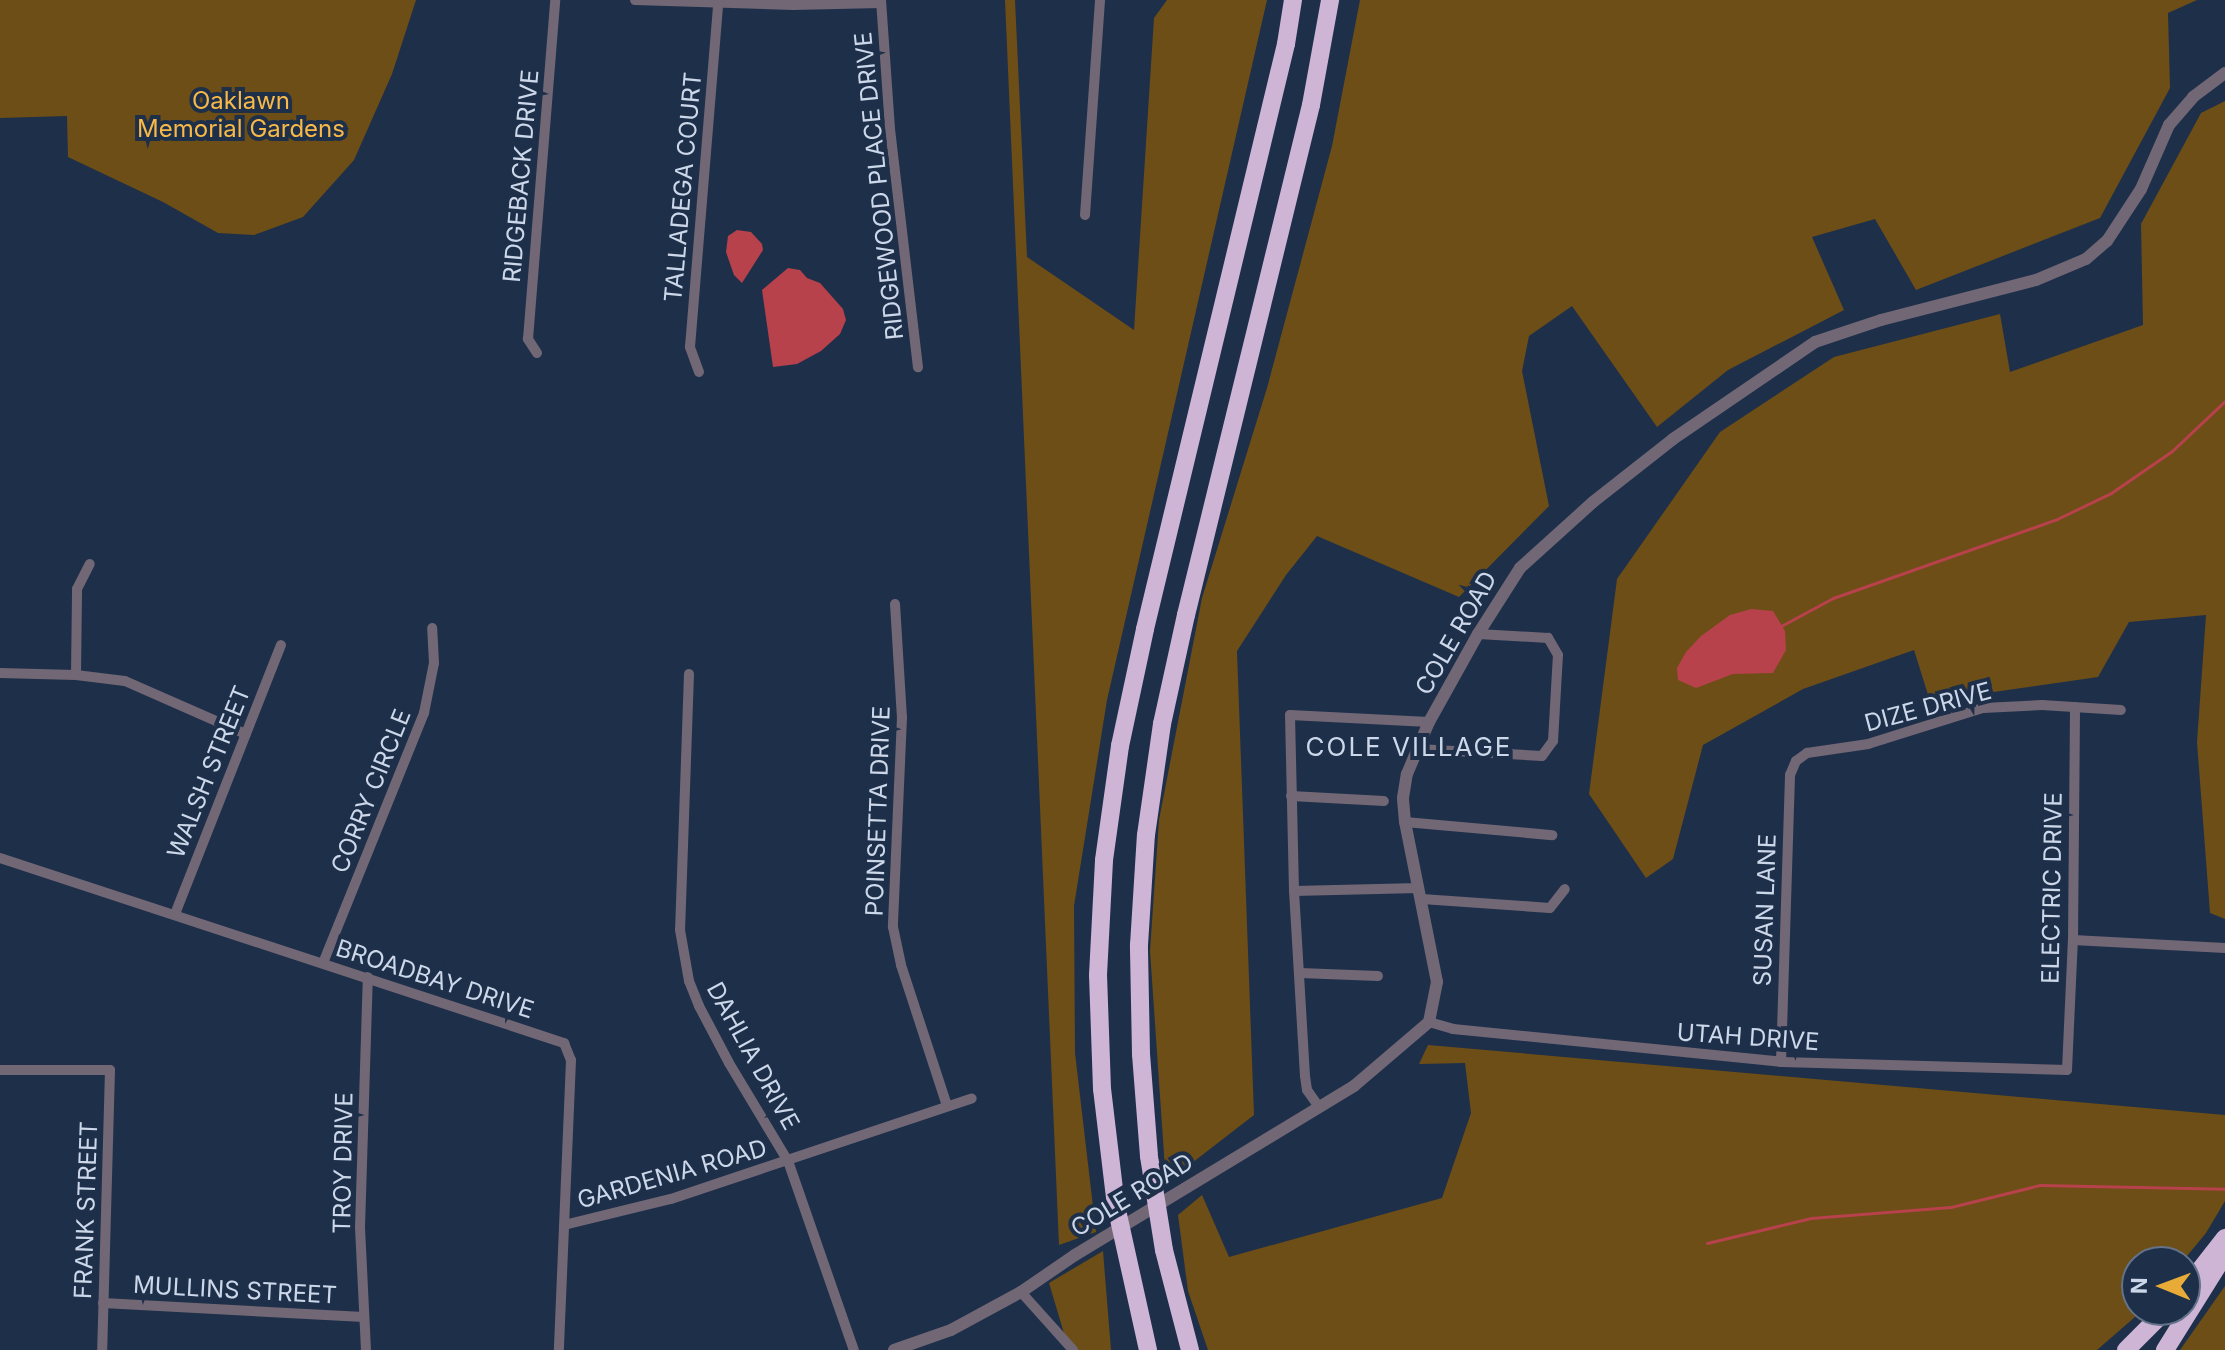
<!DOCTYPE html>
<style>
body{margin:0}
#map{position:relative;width:2225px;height:1350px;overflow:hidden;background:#1e2f4a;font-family:Inter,sans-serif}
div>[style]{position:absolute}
.green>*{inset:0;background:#6d4e16}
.water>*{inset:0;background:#b7424c}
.stream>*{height:3px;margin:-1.5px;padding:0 1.5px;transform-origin:1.5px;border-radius:1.5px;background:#b7424c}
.minor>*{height:10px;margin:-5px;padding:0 5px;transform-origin:5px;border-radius:5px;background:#726775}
.tertiary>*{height:12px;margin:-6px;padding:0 6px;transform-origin:6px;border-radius:6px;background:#726775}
.motorway>*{height:18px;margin:-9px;padding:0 9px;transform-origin:9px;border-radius:9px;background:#ceb4d5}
span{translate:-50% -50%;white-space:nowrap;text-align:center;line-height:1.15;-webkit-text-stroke:8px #1e2f4a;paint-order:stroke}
.park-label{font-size:24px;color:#f8b948}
.street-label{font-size:24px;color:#ccd8e9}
.neighbourhood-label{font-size:26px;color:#ccd8e9;letter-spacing:2px}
.north{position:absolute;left:2121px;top:1246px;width:80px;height:80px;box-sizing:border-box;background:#1e2f4a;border:2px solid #64738a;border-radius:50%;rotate:271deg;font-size:22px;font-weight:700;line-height:32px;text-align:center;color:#ccd8e9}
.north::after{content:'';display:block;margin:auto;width:28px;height:36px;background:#e9ab38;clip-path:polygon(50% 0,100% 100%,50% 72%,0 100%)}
</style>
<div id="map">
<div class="green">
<i style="clip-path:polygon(0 0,416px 0,392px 74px,354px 160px,303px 217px,254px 235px,218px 233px,163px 202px,68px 157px,67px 116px,0 118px)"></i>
<i style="clip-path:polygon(1005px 0,1015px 0,1027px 257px,1134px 330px,1154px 18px,1167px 0,1267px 0,1107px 700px,1074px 906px,1075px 1053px,1096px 1232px,1059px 1245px)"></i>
<i style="clip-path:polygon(1360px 0,2197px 0,2168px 13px,2170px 88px,2100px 218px,1916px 290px,1875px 219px,1812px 237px,1844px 310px,1728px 370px,1657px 427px,1572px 306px,1529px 336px,1522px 371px,1549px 506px,1459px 597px,1317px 536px,1286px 575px,1237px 651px,1254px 1115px,1166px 1183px,1150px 951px,1159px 820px,1202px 598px,1267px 388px,1332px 146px)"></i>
<i style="clip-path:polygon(2225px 101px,2225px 919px,2210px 913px,2197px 742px,2206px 615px,2129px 622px,2098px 677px,1930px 701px,1914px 650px,1803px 689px,1703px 745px,1673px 859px,1646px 878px,1589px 794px,1617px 579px,1720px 432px,1834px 357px,2000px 314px,2010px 372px,2143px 325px,2141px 224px,2201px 113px)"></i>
<i style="clip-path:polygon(1428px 1045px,2225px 1115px,2225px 1201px,2206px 1233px,2182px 1262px,2137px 1262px,2137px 1310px,2143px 1310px,2097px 1350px,1208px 1350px,1188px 1291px,1178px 1215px,1202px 1195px,1229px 1257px,1442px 1198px,1471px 1113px,1465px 1063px,1419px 1064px)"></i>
<i style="clip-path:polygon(1103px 1251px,1111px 1350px,1069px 1350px,1049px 1283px)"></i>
<i style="clip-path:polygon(2225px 1286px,2225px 1350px,2180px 1350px)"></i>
</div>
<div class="water">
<i style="clip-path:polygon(737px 230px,751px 232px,762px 244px,763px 250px,742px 283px,734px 275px,726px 252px,728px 236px)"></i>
<i style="clip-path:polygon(788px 268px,800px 270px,807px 278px,820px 283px,843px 309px,846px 320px,840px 334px,821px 351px,797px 364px,773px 367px,762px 290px)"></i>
<i style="clip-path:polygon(1751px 609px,1773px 611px,1785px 631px,1786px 650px,1773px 673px,1733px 674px,1696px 688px,1678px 680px,1677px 668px,1686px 652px,1701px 636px,1730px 615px)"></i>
</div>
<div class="stream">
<i style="left:1781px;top:626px;width:59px;rotate:-28.3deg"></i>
<i style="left:1833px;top:598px;width:235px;rotate:-19.4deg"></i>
<i style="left:2055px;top:520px;width:62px;rotate:-25.7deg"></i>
<i style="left:2111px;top:493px;width:74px;rotate:-34.5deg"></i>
<i style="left:2172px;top:451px;width:73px;rotate:-43.3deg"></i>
<i style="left:1707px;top:1243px;width:107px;rotate:-13.5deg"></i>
<i style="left:1811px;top:1218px;width:140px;rotate:-4.5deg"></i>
<i style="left:1951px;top:1207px;width:92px;rotate:-13.9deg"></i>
<i style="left:2040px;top:1185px;width:185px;rotate:1.2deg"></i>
</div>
<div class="minor">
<i style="left:635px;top:0;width:158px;rotate:1.8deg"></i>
<i style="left:793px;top:5px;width:88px;rotate:-1.3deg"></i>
<i style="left:881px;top:0;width:129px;rotate:86deg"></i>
<i style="left:890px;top:129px;width:240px;rotate:83.3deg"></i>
<i style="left:1085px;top:215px;width:216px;rotate:-86deg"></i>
<i style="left:537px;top:353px;width:17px;rotate:-123deg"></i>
<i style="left:528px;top:339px;width:340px;rotate:-85.4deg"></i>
<i style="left:699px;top:372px;width:27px;rotate:-110deg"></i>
<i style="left:690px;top:347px;width:345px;rotate:-85.3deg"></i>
<i style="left:895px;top:604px;width:113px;rotate:86.5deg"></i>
<i style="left:902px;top:717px;width:210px;rotate:92.5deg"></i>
<i style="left:893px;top:927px;width:39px;rotate:78deg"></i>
<i style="left:901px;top:965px;width:148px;rotate:71.9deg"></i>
<i style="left:0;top:673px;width:76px;rotate:1.5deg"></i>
<i style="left:76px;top:675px;width:49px;rotate:7deg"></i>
<i style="left:125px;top:681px;width:132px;rotate:23.7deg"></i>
<i style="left:689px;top:674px;width:256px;rotate:92deg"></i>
<i style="left:680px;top:930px;width:52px;rotate:80deg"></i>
<i style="left:689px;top:981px;width:27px;rotate:68deg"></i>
<i style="left:699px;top:1006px;width:64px;rotate:62.2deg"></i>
<i style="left:729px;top:1063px;width:114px;rotate:59deg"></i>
<i style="left:788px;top:1161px;width:200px;rotate:70.8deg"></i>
<i style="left:76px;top:675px;width:86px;rotate:-89.3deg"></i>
<i style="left:77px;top:589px;width:28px;rotate:-63deg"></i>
<i style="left:1418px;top:749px;width:124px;rotate:3.2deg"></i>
<i style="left:1542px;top:756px;width:19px;rotate:-54deg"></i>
<i style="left:1553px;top:741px;width:86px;rotate:-86.7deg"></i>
<i style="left:1558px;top:655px;width:20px;rotate:-120deg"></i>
<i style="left:1548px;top:638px;width:70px;rotate:-176.7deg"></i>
<i style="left:1291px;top:796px;width:93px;rotate:3.1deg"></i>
<i style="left:1405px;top:822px;width:148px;rotate:5.1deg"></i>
<i style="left:0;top:858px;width:594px;rotate:18.16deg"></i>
<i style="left:564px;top:1043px;width:18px;rotate:68deg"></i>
<i style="left:571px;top:1060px;width:290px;rotate:92.4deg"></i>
<i style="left:1294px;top:891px;width:125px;rotate:-1.4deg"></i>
<i style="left:1422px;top:899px;width:128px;rotate:4deg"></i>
<i style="left:1550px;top:908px;width:24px;rotate:-52deg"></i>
<i style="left:175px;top:914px;width:289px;rotate:-68.5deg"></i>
<i style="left:2073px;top:940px;width:152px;rotate:3deg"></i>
<i style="left:323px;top:963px;width:270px;rotate:-68deg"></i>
<i style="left:424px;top:713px;width:51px;rotate:-78.7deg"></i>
<i style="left:434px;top:663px;width:35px;rotate:-93deg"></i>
<i style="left:1300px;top:973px;width:78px;rotate:2.2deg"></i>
<i style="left:1429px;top:1022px;width:25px;rotate:16deg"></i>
<i style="left:1453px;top:1029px;width:330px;rotate:5.7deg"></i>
<i style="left:1781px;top:1062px;width:286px;rotate:1.6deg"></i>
<i style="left:2067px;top:1070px;width:130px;rotate:-87.4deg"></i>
<i style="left:2073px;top:940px;width:233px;rotate:-89.5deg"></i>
<i style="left:1781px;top:1062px;width:287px;rotate:-88.2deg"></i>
<i style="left:1790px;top:775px;width:15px;rotate:-67deg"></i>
<i style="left:1796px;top:761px;width:14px;rotate:-36deg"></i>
<i style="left:1807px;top:753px;width:62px;rotate:-8.4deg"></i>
<i style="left:1868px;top:744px;width:121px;rotate:-17.4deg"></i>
<i style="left:1983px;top:708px;width:59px;rotate:-2.9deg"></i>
<i style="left:2042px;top:705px;width:79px;rotate:3.6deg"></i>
<i style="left:0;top:1070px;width:110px"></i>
<i style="left:110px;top:1070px;width:280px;rotate:91.6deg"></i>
<i style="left:1319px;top:1107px;width:21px;rotate:-125deg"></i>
<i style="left:1307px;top:1090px;width:14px;rotate:-98deg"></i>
<i style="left:1305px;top:1076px;width:185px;rotate:-93.4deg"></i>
<i style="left:1294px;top:891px;width:176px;rotate:-91.3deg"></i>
<i style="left:1290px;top:715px;width:139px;rotate:2.9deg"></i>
<i style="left:564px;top:1225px;width:110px;rotate:-13.7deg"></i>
<i style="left:671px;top:1199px;width:317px;rotate:-18.5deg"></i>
<i style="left:1021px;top:1292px;width:78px;rotate:48.1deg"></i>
<i style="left:103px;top:1303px;width:261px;rotate:3.1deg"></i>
<i style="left:366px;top:1350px;width:123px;rotate:-92.8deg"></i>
<i style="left:360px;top:1227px;width:250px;rotate:-88.2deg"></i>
</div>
<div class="tertiary">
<i style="left:894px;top:1350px;width:60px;rotate:-19.3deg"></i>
<i style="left:951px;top:1330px;width:80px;rotate:-28.5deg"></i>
<i style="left:1021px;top:1292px;width:65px;rotate:-34.4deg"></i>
<i style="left:1075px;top:1255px;width:326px;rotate:-31.2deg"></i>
<i style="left:1354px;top:1086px;width:99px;rotate:-40.5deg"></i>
<i style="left:1429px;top:1022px;width:41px;rotate:-78.7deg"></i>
<i style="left:1437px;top:982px;width:163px;rotate:-101.3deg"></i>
<i style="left:1405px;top:822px;width:24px;rotate:-95deg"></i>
<i style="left:1403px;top:798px;width:24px;rotate:-81deg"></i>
<i style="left:1407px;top:774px;width:56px;rotate:-67.1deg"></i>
<i style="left:1429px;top:722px;width:101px;rotate:-60.9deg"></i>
<i style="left:1478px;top:634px;width:78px;rotate:-57.5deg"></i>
<i style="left:1520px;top:568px;width:98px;rotate:-42.1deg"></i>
<i style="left:1593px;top:502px;width:102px;rotate:-38.2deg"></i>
<i style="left:1673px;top:439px;width:172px;rotate:-34.3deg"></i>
<i style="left:1815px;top:342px;width:70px;rotate:-18.4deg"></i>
<i style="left:1881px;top:320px;width:160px;rotate:-14.5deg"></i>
<i style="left:2036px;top:280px;width:54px;rotate:-22.8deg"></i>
<i style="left:2086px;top:259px;width:28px;rotate:-41deg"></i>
<i style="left:2107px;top:241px;width:62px;rotate:-56.8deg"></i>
<i style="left:2141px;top:189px;width:70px;rotate:-66.4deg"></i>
<i style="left:2169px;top:125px;width:37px;rotate:-49deg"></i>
<i style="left:2193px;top:97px;width:40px;rotate:-37deg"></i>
</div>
<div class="motorway">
<i style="left:2185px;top:1289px;width:65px;rotate:-51.9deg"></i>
<i style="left:1148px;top:1350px;width:148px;rotate:-102.5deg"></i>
<i style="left:1116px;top:1206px;width:118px;rotate:-96.8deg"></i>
<i style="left:1102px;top:1089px;width:114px;rotate:-92deg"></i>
<i style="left:1098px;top:975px;width:115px;rotate:-87deg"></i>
<i style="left:1104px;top:860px;width:115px;rotate:-82deg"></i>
<i style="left:1120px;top:746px;width:120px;rotate:-77.9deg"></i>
<i style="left:1145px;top:629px;width:602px;rotate:-76.45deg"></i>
<i style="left:1286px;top:44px;width:45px;rotate:-81deg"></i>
<i style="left:1190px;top:1350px;width:103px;rotate:-104.6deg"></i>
<i style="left:1164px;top:1250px;width:95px;rotate:-99.1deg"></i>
<i style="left:1149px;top:1156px;width:102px;rotate:-94.5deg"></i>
<i style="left:1141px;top:1054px;width:109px;rotate:-91.1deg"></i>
<i style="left:1139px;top:945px;width:110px;rotate:-86.4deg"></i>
<i style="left:1146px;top:835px;width:112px;rotate:-81.8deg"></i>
<i style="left:1162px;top:724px;width:112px;rotate:-77.6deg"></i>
<i style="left:1186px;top:615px;width:525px;rotate:-76.23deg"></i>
<i style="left:1311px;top:105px;width:107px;rotate:-79.7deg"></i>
<i style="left:2126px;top:1350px;width:57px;rotate:-45deg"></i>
<i style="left:2165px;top:1350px;width:113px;rotate:-58deg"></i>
</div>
<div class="park-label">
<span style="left:241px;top:115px">Oaklawn<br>Memorial Gardens</span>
</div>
<div class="street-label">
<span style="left:521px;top:176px;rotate:-85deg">RIDGEBACK DRIVE</span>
<span style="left:879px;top:186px;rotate:-96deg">RIDGEWOOD PLACE DRIVE</span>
<span style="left:683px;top:187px;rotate:-85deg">TALLADEGA COURT</span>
<span style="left:1456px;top:633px;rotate:-60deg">COLE ROAD</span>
<span style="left:1928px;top:707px;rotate:-15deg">DIZE DRIVE</span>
<span style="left:209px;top:772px;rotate:-68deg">WALSH STREET</span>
<span style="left:371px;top:791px;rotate:-68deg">CORRY CIRCLE</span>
<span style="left:878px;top:811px;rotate:-88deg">POINSETTA DRIVE</span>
<span style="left:2052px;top:888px;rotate:-89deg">ELECTRIC DRIVE</span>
<span style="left:1765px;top:910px;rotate:-88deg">SUSAN LANE</span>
<span style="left:435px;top:979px;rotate:18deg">BROADBAY DRIVE</span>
<span style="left:1748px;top:1037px;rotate:4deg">UTAH DRIVE</span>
<span style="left:753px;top:1056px;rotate:61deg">DAHLIA DRIVE</span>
<span style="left:343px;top:1163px;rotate:-89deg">TROY DRIVE</span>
<span style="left:672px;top:1174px;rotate:-16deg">GARDENIA ROAD</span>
<span style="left:1132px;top:1195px;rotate:-31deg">COLE ROAD</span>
<span style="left:86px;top:1210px;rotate:-88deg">FRANK STREET</span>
<span style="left:235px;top:1290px;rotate:3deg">MULLINS STREET</span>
</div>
<div class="neighbourhood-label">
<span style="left:1409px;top:747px">COLE VILLAGE</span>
</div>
<div class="north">N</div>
</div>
